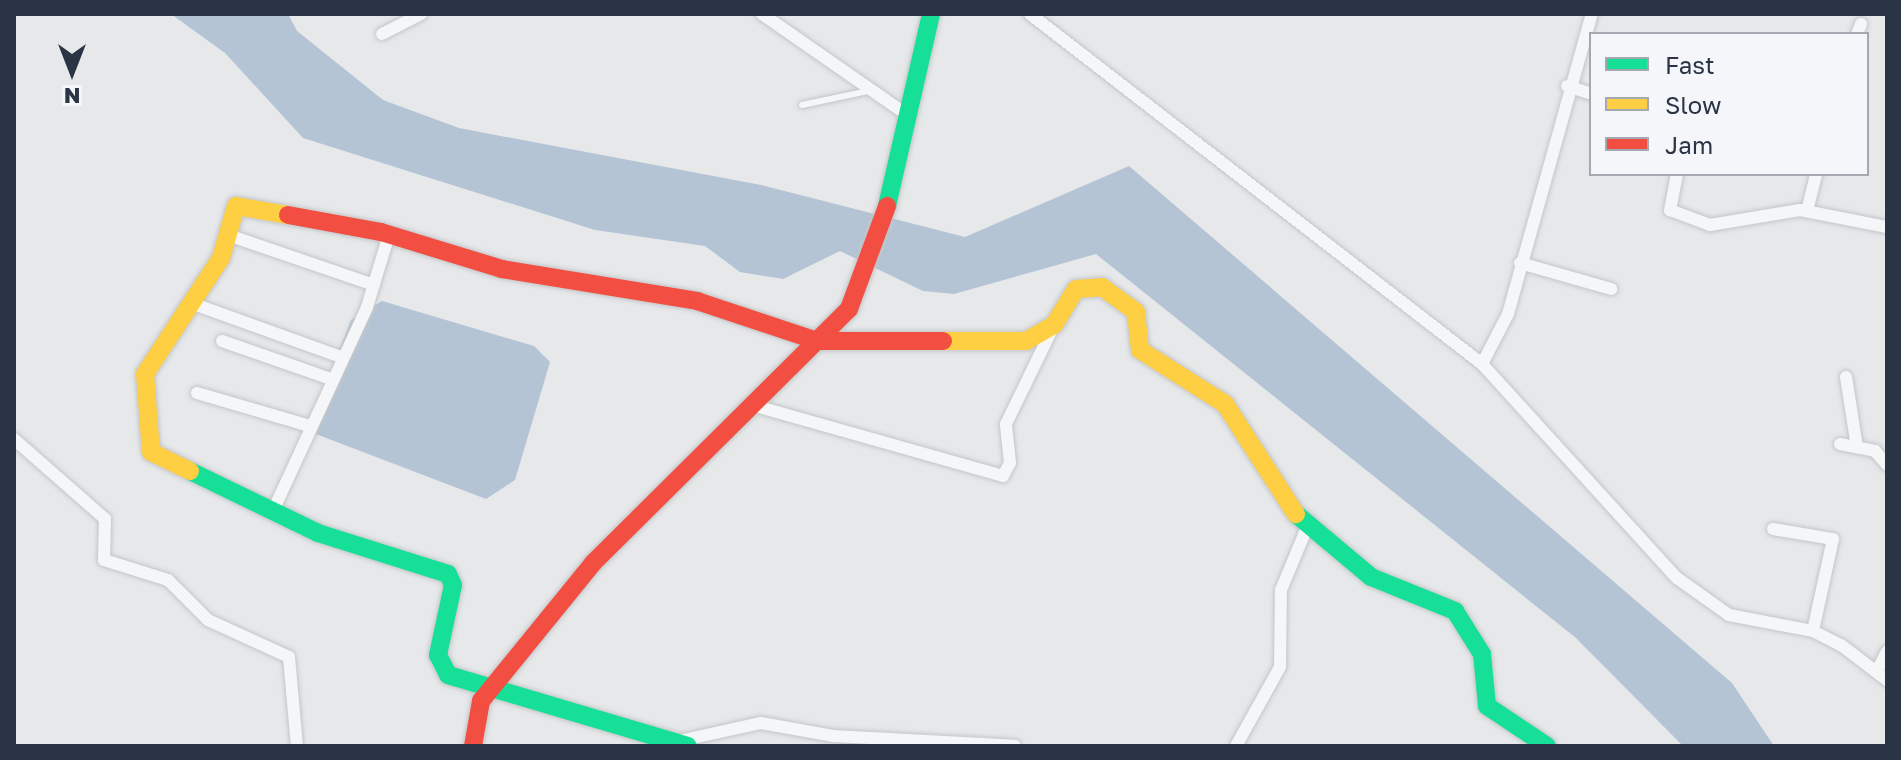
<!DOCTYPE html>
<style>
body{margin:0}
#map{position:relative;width:1901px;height:760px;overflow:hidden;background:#e6e8ea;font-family:"Golos Text",sans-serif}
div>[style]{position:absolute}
.water>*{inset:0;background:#b4c4d5}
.roads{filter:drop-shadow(0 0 2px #c4c6c8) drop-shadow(0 0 2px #c4c6c8)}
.lane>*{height:6px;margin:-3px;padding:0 3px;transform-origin:3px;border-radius:3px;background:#f5f6f7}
.street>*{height:12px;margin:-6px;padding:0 6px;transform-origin:6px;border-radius:6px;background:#f5f6f7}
.fast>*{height:18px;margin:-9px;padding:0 9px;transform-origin:9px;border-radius:9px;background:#16e098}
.slow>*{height:18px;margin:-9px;padding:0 9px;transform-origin:9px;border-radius:9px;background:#ffcf43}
.jam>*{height:18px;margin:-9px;padding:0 9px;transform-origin:9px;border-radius:9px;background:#f24e42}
span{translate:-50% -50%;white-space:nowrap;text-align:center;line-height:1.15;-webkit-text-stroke:7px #f4f6f9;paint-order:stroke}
.frame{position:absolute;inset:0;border:16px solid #2b3445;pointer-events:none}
.legend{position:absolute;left:1589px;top:32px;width:280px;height:144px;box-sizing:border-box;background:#f4f6f9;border:2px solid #a4a8b1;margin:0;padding:10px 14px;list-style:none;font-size:24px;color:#2b3445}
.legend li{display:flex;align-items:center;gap:16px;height:40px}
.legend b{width:40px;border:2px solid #a4a8b1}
.north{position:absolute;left:32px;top:32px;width:80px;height:80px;-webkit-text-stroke:6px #f4f6f9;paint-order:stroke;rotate:180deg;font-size:22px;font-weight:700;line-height:32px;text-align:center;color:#2b3445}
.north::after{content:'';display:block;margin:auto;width:28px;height:36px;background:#2b3445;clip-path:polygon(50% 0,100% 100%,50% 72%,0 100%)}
</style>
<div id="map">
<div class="water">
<i style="clip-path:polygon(171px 14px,288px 14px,297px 31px,383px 100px,459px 128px,761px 185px,965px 237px,1129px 166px,1732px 683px,1774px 746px,1683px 746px,1576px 638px,1096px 254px,954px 294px,923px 291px,840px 251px,783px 279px,740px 272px,705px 246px,595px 230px,303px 138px,225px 53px)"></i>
<i style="clip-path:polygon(382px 301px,534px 346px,550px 362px,515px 480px,486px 499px,308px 431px,351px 320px)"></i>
</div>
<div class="roads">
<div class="lane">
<i style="left:802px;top:105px;width:67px;rotate:-12deg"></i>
</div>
<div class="street">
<i style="left:762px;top:14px;width:179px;rotate:34.8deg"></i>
<i style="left:1030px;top:14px;width:572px;rotate:37.75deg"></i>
<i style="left:1482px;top:364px;width:290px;rotate:47.7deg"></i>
<i style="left:1677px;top:578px;width:64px;rotate:35.4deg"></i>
<i style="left:1729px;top:615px;width:86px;rotate:10.8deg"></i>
<i style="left:1813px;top:631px;width:31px;rotate:27deg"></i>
<i style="left:1841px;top:645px;width:58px;rotate:37.3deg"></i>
<i style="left:382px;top:34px;width:44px;rotate:-27.1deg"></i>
<i style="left:1857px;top:34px;width:11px;rotate:-68deg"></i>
<i style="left:1567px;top:86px;width:25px;rotate:18deg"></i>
<i style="left:1677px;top:174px;width:37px;rotate:101deg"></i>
<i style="left:1670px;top:210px;width:43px;rotate:20.6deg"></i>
<i style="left:1710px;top:225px;width:91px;rotate:-9.5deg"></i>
<i style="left:1800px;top:210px;width:89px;rotate:11.1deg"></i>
<i style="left:1807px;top:211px;width:38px;rotate:-76deg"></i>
<i style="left:228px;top:235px;width:154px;rotate:18.9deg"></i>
<i style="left:1520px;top:263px;width:95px;rotate:15.9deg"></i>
<i style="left:191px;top:303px;width:159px;rotate:19.8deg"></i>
<i style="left:222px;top:341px;width:115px;rotate:19.2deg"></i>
<i style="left:1482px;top:364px;width:56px;rotate:-62.5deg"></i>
<i style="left:1508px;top:314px;width:312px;rotate:-74.4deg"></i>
<i style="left:1846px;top:377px;width:71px;rotate:81.1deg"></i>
<i style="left:197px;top:393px;width:118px;rotate:16.3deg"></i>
<i style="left:752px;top:405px;width:261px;rotate:15.8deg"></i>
<i style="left:1003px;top:476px;width:15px;rotate:-62deg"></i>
<i style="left:1010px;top:463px;width:39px;rotate:-96deg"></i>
<i style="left:1006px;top:424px;width:110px;rotate:-64.1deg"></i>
<i style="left:14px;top:439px;width:121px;rotate:41.3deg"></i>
<i style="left:105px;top:519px;width:41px;rotate:91.4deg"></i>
<i style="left:104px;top:560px;width:67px;rotate:17.4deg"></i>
<i style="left:168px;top:580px;width:57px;rotate:45deg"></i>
<i style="left:208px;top:620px;width:89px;rotate:24.6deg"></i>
<i style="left:289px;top:657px;width:89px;rotate:84.9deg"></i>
<i style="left:1840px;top:444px;width:36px;rotate:11deg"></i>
<i style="left:1875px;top:451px;width:18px;rotate:49deg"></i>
<i style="left:272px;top:513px;width:227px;rotate:-65.2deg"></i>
<i style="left:367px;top:307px;width:75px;rotate:-73deg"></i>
<i style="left:1773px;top:529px;width:61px;rotate:9.5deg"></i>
<i style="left:1833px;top:539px;width:94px;rotate:102.3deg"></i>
<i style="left:1877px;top:671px;width:22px;rotate:-63deg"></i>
<i style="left:679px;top:741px;width:84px;rotate:-12.4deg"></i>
<i style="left:761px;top:723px;width:73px;rotate:10.2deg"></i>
<i style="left:833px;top:736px;width:182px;rotate:3.1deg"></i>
<i style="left:1236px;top:746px;width:90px;rotate:-60.9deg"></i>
<i style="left:1280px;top:667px;width:77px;rotate:-89.3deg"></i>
<i style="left:1281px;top:590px;width:70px;rotate:-67.4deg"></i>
</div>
<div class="fast">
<i style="left:887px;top:206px;width:197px;rotate:-77.1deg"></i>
<i style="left:190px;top:471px;width:142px;rotate:25.8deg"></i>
<i style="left:318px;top:533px;width:136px;rotate:17.5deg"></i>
<i style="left:448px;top:574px;width:12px;rotate:66deg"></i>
<i style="left:453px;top:585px;width:72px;rotate:102.1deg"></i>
<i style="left:438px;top:655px;width:22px;rotate:63deg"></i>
<i style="left:448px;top:675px;width:250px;rotate:16.5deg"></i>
<i style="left:1296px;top:514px;width:98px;rotate:40deg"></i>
<i style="left:1371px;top:577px;width:91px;rotate:22deg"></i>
<i style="left:1455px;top:611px;width:51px;rotate:57.9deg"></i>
<i style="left:1482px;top:654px;width:52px;rotate:84.5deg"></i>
<i style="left:1487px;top:706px;width:72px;rotate:33.7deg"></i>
</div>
<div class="slow">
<i style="left:943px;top:341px;width:83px"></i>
<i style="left:1026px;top:341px;width:32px;rotate:-30deg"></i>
<i style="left:1054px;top:325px;width:42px;rotate:-58.6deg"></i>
<i style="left:1076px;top:289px;width:26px;rotate:-4deg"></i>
<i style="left:1102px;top:287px;width:42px;rotate:36.3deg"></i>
<i style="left:1136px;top:312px;width:38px;rotate:84deg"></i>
<i style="left:1140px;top:350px;width:101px;rotate:32.4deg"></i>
<i style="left:1225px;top:404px;width:131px;rotate:57.2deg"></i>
<i style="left:190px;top:471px;width:43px;rotate:-154deg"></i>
<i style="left:151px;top:452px;width:78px;rotate:-94.4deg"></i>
<i style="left:145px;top:374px;width:139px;rotate:-56.8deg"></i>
<i style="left:221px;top:258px;width:54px;rotate:-73.9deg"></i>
<i style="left:236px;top:206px;width:53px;rotate:9.8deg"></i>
</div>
<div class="jam">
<i style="left:288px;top:215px;width:95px;rotate:10.4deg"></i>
<i style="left:381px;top:232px;width:127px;rotate:17deg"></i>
<i style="left:502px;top:269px;width:198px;rotate:9.3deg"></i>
<i style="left:697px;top:301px;width:126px;rotate:18.4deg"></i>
<i style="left:817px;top:341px;width:126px"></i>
<i style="left:473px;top:746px;width:46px;rotate:-79.9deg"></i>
<i style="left:481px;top:701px;width:178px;rotate:-50.9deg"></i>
<i style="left:593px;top:563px;width:361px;rotate:-44.8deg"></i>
<i style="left:849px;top:309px;width:110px;rotate:-69.7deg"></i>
</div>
</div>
<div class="frame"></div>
<ul class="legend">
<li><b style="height:10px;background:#16e098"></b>Fast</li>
<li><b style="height:10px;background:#ffcf43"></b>Slow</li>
<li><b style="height:10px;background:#f24e42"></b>Jam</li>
</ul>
<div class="north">N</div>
</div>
